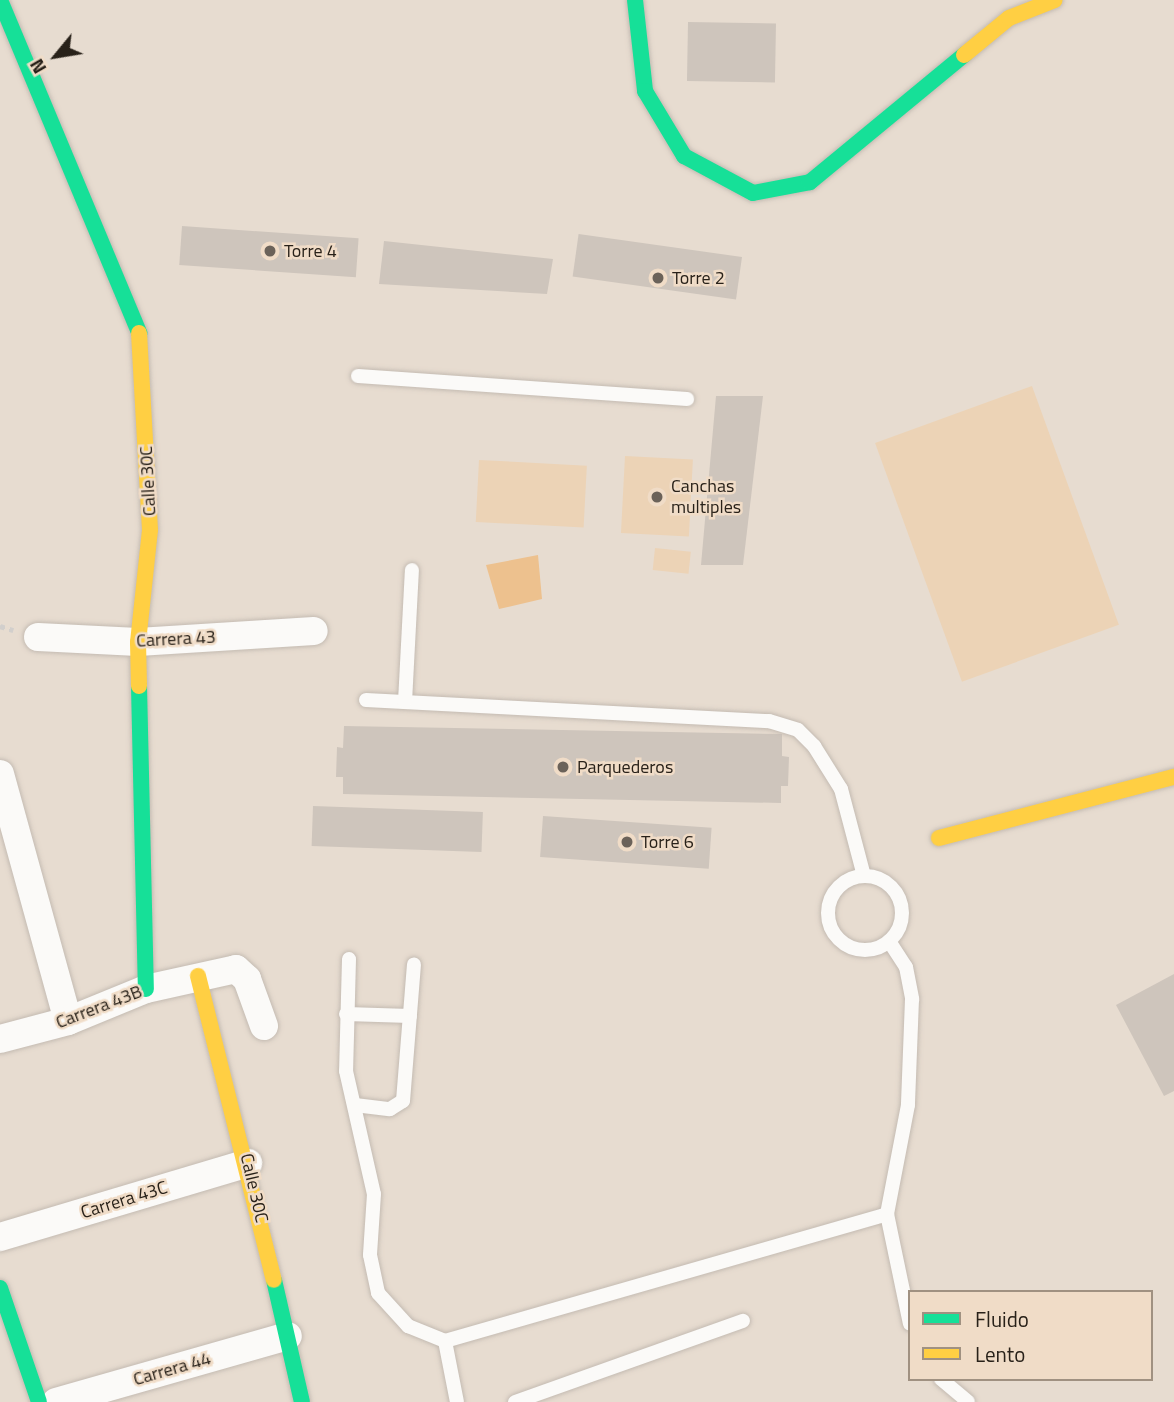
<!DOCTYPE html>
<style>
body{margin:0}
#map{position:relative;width:1174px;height:1402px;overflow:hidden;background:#e7dcd0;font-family:"Titillium Web",sans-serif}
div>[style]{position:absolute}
.green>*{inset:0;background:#ecd3b6;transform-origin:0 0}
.water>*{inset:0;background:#edc18e}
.building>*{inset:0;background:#cec5bc;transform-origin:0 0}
.path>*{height:4.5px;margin-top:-2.25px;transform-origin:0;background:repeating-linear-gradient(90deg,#d2cfcc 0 5px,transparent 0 10px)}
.roads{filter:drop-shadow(0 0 2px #c4bbb2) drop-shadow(0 0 2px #c4bbb2)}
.lane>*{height:14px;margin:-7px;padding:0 7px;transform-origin:7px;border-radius:7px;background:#fbfaf8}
.lane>.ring{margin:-7px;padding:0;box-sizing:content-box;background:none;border:14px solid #fbfaf8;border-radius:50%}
.street>*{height:28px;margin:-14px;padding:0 14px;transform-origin:14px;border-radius:14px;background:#fbfaf8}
.fast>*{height:16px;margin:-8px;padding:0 8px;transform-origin:8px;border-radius:8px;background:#16e098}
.slow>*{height:16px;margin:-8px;padding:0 8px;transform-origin:8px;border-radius:8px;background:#ffcf43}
.dots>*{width:19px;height:19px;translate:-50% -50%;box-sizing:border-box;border:4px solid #f0dcc7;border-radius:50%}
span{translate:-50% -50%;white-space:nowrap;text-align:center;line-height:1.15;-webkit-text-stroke:5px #f0dcc7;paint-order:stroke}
.poi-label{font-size:18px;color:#282119}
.left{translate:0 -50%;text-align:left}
.street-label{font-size:18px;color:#282119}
.legend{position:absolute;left:908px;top:1290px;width:245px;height:91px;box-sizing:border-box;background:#f0dcc7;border:2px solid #a09181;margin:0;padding:9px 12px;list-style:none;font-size:21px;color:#282119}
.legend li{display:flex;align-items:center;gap:14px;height:35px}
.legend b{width:35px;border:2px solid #a09181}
.north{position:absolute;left:21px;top:21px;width:70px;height:70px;-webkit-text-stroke:5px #f0dcc7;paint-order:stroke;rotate:240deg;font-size:19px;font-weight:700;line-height:28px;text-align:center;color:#282119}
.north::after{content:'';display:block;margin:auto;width:24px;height:32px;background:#282119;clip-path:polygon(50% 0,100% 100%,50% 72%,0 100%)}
</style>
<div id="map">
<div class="green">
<i style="left:1032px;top:386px;width:254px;height:167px;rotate:70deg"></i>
<i style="left:625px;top:456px;width:68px;height:77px;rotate:3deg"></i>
<i style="left:479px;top:460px;width:108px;height:62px;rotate:3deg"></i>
<i style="left:655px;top:548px;width:36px;height:22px;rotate:6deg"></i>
</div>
<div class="water">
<i style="clip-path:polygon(538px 555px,542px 599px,499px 609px,486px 565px)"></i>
</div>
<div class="building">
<i style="left:688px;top:22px;width:88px;height:59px;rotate:1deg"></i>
<i style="left:182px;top:226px;width:177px;height:39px;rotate:4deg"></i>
<i style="clip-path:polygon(384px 241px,553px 259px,547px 294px,379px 284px)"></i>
<i style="left:742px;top:257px;width:43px;height:165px;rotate:98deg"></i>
<i style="clip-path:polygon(716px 396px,763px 396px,743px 565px,701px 565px)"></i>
<i style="clip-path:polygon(344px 726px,782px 734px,782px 756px,789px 757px,788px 786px,781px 786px,781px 803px,343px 794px,343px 777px,336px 777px,337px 747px,343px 748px)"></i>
<i style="left:313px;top:806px;width:170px;height:40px;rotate:2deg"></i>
<i style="left:543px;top:816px;width:169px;height:41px;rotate:4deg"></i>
<i style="clip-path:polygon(1174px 974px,1174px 1091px,1164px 1096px,1116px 1005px)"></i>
</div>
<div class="path">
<i style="left:0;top:626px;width:14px;rotate:17deg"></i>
</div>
<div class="roads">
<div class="lane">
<i style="left:358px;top:376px;width:330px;rotate:4deg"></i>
<i style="left:366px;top:700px;width:404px;rotate:3deg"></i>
<i style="left:769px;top:721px;width:30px;rotate:17deg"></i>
<i style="left:798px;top:730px;width:23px;rotate:45deg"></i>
<i style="left:814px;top:746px;width:51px;rotate:57.9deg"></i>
<i style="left:841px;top:789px;width:90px;rotate:75.2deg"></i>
<i style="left:405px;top:702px;width:132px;rotate:-87deg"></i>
<i class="ring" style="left:828px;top:876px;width:60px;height:60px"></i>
<i style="left:889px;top:941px;width:31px;rotate:57deg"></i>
<i style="left:906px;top:967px;width:33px;rotate:79deg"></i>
<i style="left:912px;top:999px;width:106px;rotate:92.2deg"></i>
<i style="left:908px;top:1105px;width:111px;rotate:100.9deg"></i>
<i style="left:887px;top:1214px;width:112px;rotate:78.2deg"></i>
<i style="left:349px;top:959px;width:112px;rotate:91.5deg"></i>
<i style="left:346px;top:1071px;width:126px;rotate:77.2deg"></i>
<i style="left:374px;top:1194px;width:61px;rotate:93.8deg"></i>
<i style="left:370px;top:1255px;width:39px;rotate:78deg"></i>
<i style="left:378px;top:1293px;width:45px;rotate:47.7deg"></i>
<i style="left:408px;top:1326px;width:40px;rotate:22deg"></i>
<i style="left:445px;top:1341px;width:460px;rotate:-16deg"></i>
<i style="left:346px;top:1014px;width:64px;rotate:1.8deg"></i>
<i style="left:355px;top:1105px;width:35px;rotate:7deg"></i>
<i style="left:390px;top:1109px;width:15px;rotate:-32deg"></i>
<i style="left:403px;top:1101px;width:137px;rotate:-85.4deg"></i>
<i style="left:445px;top:1341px;width:62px;rotate:78.9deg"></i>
<i style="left:941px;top:1379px;width:35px;rotate:40deg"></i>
<i style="left:515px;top:1402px;width:242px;rotate:-19.6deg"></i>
</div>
<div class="street">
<i style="left:38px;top:637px;width:100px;rotate:2.9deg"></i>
<i style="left:138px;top:642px;width:176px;rotate:-3.6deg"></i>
<i style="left:0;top:774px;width:256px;rotate:74.6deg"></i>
<i style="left:0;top:1039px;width:70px;rotate:-14.8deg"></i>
<i style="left:68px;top:1021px;width:84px;rotate:-22.3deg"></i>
<i style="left:146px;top:989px;width:92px;rotate:-12.5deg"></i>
<i style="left:236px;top:969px;width:15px;rotate:42deg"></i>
<i style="left:247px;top:979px;width:50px;rotate:70.1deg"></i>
<i style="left:0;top:1237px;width:259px;rotate:-16.6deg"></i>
<i style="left:56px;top:1402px;width:241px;rotate:-15.9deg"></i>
</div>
<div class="fast">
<i style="left:0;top:0;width:361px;rotate:67.3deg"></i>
<i style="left:635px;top:0;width:92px;rotate:83.7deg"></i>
<i style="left:645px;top:91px;width:76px;rotate:59deg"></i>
<i style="left:684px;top:156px;width:78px;rotate:28.2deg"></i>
<i style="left:753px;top:193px;width:58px;rotate:-10.9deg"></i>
<i style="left:810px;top:182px;width:200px;rotate:-39.5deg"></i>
<i style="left:139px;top:686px;width:303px;rotate:88.7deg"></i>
<i style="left:274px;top:1280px;width:125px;rotate:77.1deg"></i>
<i style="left:0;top:1288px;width:120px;rotate:71.1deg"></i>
</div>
<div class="slow">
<i style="left:964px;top:55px;width:58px;rotate:-39.4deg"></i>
<i style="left:1009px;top:18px;width:49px;rotate:-21.4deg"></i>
<i style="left:139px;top:333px;width:197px;rotate:86.8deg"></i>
<i style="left:150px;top:530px;width:113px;rotate:96.1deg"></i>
<i style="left:138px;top:642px;width:44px;rotate:88.7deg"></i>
<i style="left:939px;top:838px;width:243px;rotate:-14.6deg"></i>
<i style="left:198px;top:976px;width:313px;rotate:76deg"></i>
</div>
</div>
<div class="dots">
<i style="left:270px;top:251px;background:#6b6259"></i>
<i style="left:658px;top:278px;background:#6b6259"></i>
<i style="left:657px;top:497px;background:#6b6259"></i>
<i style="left:563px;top:767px;background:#6b6259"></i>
<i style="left:627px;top:842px;background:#6b6259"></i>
</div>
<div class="poi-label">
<span class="left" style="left:284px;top:251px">Torre 4</span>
<span class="left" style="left:672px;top:278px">Torre 2</span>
<span class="left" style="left:671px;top:497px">Canchas<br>multiples</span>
<span class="left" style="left:577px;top:767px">Parquederos</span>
<span class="left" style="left:641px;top:842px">Torre 6</span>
</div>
<div class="street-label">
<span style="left:148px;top:481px;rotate:-93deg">Calle 30C</span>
<span style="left:176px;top:639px;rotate:-3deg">Carrera 43</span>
<span style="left:99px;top:1007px;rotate:-21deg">Carrera 43B</span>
<span style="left:254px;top:1188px;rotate:77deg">Calle 30C</span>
<span style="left:124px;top:1200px;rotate:-17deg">Carrera 43C</span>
<span style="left:172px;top:1369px;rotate:-16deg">Carrera 44</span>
</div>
<ul class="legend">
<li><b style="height:9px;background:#16e098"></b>Fluido</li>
<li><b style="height:9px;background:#ffcf43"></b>Lento</li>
</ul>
<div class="north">N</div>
</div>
